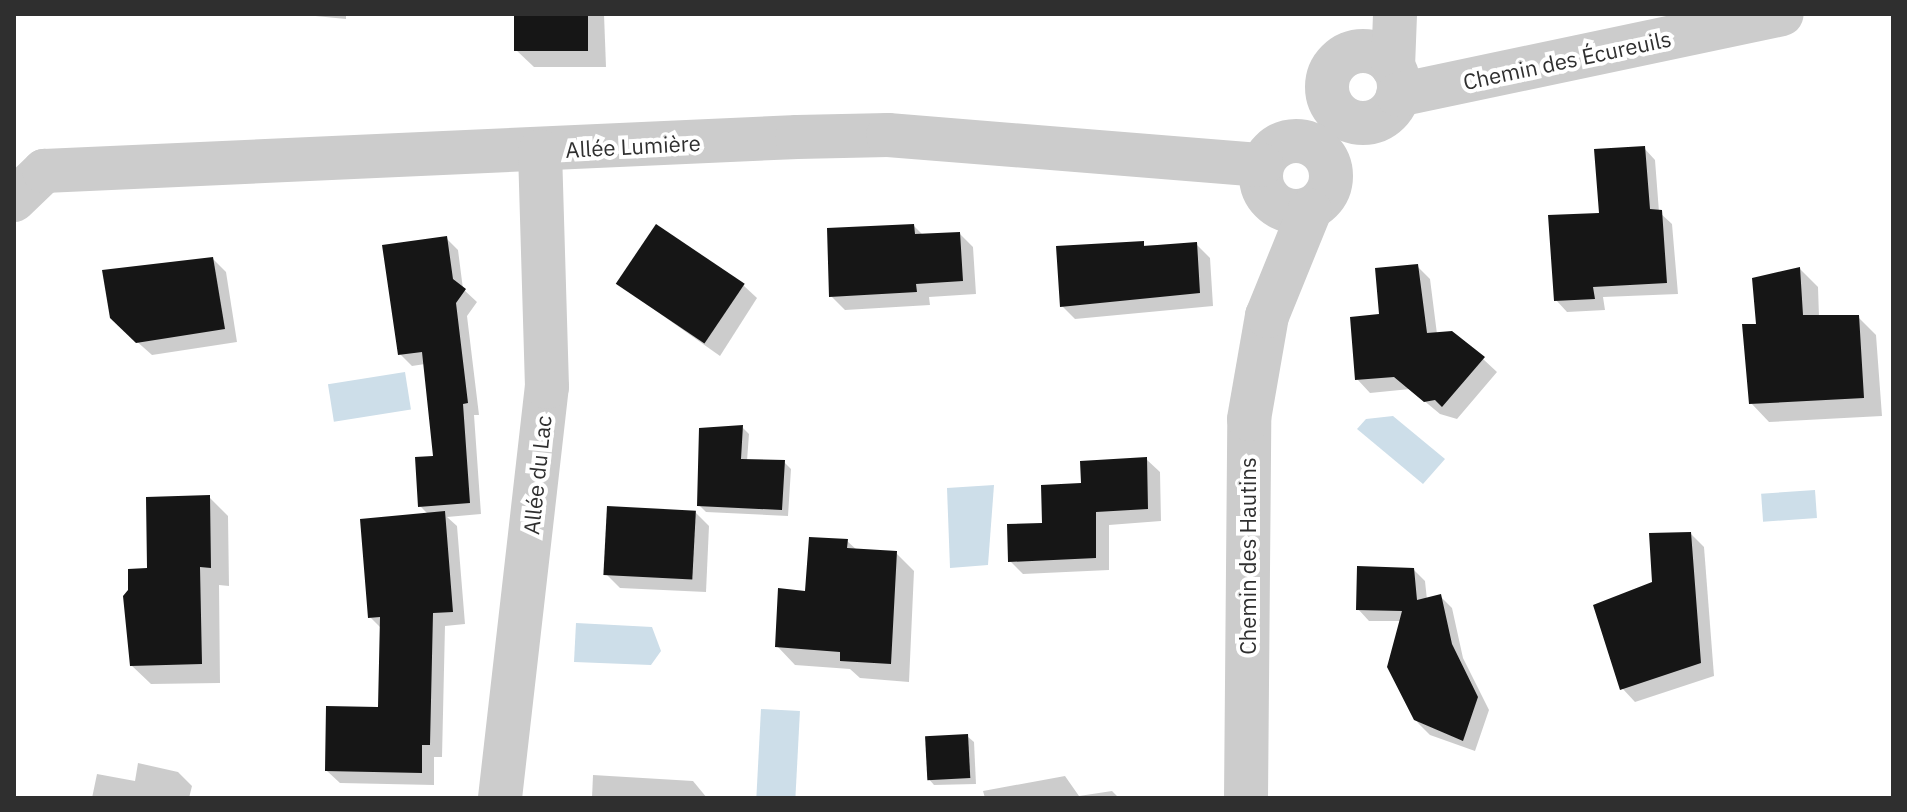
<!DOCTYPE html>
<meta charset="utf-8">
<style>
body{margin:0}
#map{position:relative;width:1907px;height:812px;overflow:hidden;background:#fff;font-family:"IBM Plex Sans",sans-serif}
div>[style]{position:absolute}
.water>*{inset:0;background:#cddee9;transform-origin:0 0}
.shadow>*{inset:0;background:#0003}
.building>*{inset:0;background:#161616;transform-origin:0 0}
.minor>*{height:44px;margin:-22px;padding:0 22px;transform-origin:22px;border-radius:22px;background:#ccc}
.minor>.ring{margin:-22px;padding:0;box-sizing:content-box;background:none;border:44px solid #ccc;border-radius:50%}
span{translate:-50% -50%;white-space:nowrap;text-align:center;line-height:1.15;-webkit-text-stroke:8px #fff;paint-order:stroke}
.street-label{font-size:22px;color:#2f2f2f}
.frame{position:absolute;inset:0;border:16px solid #2f2f2f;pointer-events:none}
</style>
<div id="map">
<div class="water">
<i style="left:405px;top:372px;width:38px;height:78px;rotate:81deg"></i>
<i style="clip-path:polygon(1393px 416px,1445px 459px,1423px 484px,1357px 429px,1366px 419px)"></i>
<i style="clip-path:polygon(994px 485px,988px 565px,950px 568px,947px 488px)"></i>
<i style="left:1815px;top:490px;width:28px;height:54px;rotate:86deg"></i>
<i style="clip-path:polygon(576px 623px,652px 627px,661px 651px,651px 665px,574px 662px)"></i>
<i style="left:761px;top:709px;width:39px;height:89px;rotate:3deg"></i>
</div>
<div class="shadow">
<i style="clip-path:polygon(295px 14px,346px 14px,346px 19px)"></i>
<i style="clip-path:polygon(516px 14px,604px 14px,606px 67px,534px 67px,516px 50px)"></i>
<i style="clip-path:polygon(1644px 148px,1655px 160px,1659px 212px,1672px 224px,1678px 294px,1603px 297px,1605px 310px,1567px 312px,1556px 300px)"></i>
<i style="clip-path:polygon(914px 226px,923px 235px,960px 234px,973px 247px,976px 294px,929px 297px,930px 305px,845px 310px,831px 296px)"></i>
<i style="clip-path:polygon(446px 238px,458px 250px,463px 289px,477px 302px,467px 316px,479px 415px,474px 415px,481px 514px,447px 517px,457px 526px,465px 624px,445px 626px,442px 757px,434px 757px,434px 785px,340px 783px,327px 771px,380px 709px,382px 629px,370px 617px,429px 515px,420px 506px,435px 457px,425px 364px,412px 366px,400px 354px)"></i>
<i style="clip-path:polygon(1196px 244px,1210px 258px,1213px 306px,1075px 319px,1062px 306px,1058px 248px)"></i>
<i style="clip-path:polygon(213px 259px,226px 272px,237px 342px,152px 355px,125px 331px)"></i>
<i style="clip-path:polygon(1417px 266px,1430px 279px,1437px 334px,1483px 359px,1497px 372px,1457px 419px,1440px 414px,1410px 389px,1370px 393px,1357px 379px,1381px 316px)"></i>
<i style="clip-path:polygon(1800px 269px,1818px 287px,1819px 317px,1858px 317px,1876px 335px,1882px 416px,1769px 422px,1751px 403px,1758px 326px)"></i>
<i style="clip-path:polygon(618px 284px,743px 285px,757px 298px,720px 356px)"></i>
<i style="clip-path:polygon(742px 427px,749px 434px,747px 461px,784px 462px,791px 469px,788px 516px,706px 512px,699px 505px)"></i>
<i style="clip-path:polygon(1146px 459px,1160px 472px,1161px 521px,1109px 525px,1109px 570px,1023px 574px,1010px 561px,1083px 485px)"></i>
<i style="clip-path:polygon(209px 497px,228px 516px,229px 586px,219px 585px,220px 683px,151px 684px,131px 665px,149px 570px)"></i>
<i style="clip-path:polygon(695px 512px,709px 526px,706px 592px,620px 588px,606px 574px)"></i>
<i style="clip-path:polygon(1691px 534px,1704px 547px,1714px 676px,1635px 702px,1622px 688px,1654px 583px)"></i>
<i style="clip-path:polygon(847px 541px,857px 550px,896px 553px,914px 571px,909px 682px,860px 678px,850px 669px,795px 665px,777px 646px,807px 593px)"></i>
<i style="clip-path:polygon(1414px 570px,1425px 581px,1427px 600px,1440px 596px,1452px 608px,1463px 658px,1489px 710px,1475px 751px,1430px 735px,1418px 723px,1389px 667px,1401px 621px,1369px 621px,1358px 609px)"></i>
<i style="clip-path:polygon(967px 736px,974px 742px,976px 784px,934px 785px,928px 778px)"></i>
<i style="clip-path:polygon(138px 763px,178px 772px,192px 786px,189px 798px,92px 798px,97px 774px,135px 781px)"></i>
<i style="clip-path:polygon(593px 775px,693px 781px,707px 798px,592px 798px)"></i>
<i style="clip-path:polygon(1065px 776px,1079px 796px,1112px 791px,1119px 798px,985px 798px,983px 791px)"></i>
</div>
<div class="building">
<i style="left:514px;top:14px;width:74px;height:37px"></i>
<i style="clip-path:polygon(1645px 146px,1650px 209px,1662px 210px,1667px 283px,1593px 287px,1595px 299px,1554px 301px,1548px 215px,1599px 213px,1594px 149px)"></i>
<i style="left:656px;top:224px;width:107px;height:72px;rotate:34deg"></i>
<i style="clip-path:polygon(914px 224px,915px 234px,960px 232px,963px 281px,916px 284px,917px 292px,829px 297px,827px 228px)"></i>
<i style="clip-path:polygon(447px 236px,453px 279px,466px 289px,456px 303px,468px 403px,463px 404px,470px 503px,418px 507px,415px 457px,433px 456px,422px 352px,398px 355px,382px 245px)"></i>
<i style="clip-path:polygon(1144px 241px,1144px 246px,1197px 242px,1200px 293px,1060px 307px,1056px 246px)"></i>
<i style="clip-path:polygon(213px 257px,225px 329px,136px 343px,110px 318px,102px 270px)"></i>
<i style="clip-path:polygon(1418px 264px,1427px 333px,1452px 331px,1485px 357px,1442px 407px,1435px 400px,1424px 402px,1394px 377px,1355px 380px,1350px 317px,1379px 314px,1375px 268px)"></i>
<i style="clip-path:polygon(1800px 267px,1803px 315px,1859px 315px,1864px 398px,1749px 404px,1742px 324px,1756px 324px,1752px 278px)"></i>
<i style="clip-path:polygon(743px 425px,741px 459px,785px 460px,782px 510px,697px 506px,699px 428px)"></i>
<i style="clip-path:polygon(1147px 457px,1148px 509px,1096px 512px,1096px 558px,1008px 562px,1007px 524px,1042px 523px,1041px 485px,1081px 483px,1080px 461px)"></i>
<i style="clip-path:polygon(210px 495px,211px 568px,200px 567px,202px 664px,130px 666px,123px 596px,128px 590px,128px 569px,147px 568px,146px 497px)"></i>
<i style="left:607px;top:506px;width:89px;height:69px;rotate:3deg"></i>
<i style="clip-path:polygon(445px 511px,453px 612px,433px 613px,430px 745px,422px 745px,422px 773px,325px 771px,326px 706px,378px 707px,380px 617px,368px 618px,360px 519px)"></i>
<i style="clip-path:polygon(1691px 532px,1701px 663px,1620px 690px,1593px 605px,1652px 582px,1649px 533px)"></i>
<i style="clip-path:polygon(809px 537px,848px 539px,847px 548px,897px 551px,891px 664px,840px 661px,840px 652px,775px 647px,778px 588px,805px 591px)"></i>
<i style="clip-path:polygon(1357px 566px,1414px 568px,1417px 600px,1441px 594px,1452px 644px,1478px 697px,1463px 741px,1414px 720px,1387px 667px,1402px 611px,1356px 610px)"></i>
<i style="left:968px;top:734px;width:44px;height:43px;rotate:87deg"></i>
</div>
<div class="minor">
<i class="ring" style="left:1327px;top:51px;width:28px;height:28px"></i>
<i style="left:1393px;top:67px;width:53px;rotate:-87.8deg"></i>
<i style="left:1398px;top:95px;width:392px;rotate:-11.9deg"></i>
<i class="ring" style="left:1261px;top:141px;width:26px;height:26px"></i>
<i style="left:14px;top:200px;width:42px;rotate:-44deg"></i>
<i style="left:44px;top:171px;width:754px;rotate:-2.59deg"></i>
<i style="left:797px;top:137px;width:91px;rotate:-1.3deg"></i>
<i style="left:888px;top:135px;width:375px;rotate:4.6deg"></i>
<i style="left:500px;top:798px;width:414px;rotate:-83.5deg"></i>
<i style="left:547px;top:387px;width:236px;rotate:-91.7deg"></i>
<i style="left:1246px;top:798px;width:379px;rotate:-89.5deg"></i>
<i style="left:1249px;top:419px;width:105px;rotate:-80.1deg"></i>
<i style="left:1267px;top:316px;width:114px;rotate:-67.9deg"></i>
</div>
<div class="street-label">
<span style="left:1567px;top:60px;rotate:-12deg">Chemin des Écureuils</span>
<span style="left:633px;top:146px;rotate:-3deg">Allée Lumière</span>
<span style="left:537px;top:475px;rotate:-84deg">Allée du Lac</span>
<span style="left:1248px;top:556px;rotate:-90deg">Chemin des Hautins</span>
</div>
<div class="frame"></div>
</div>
